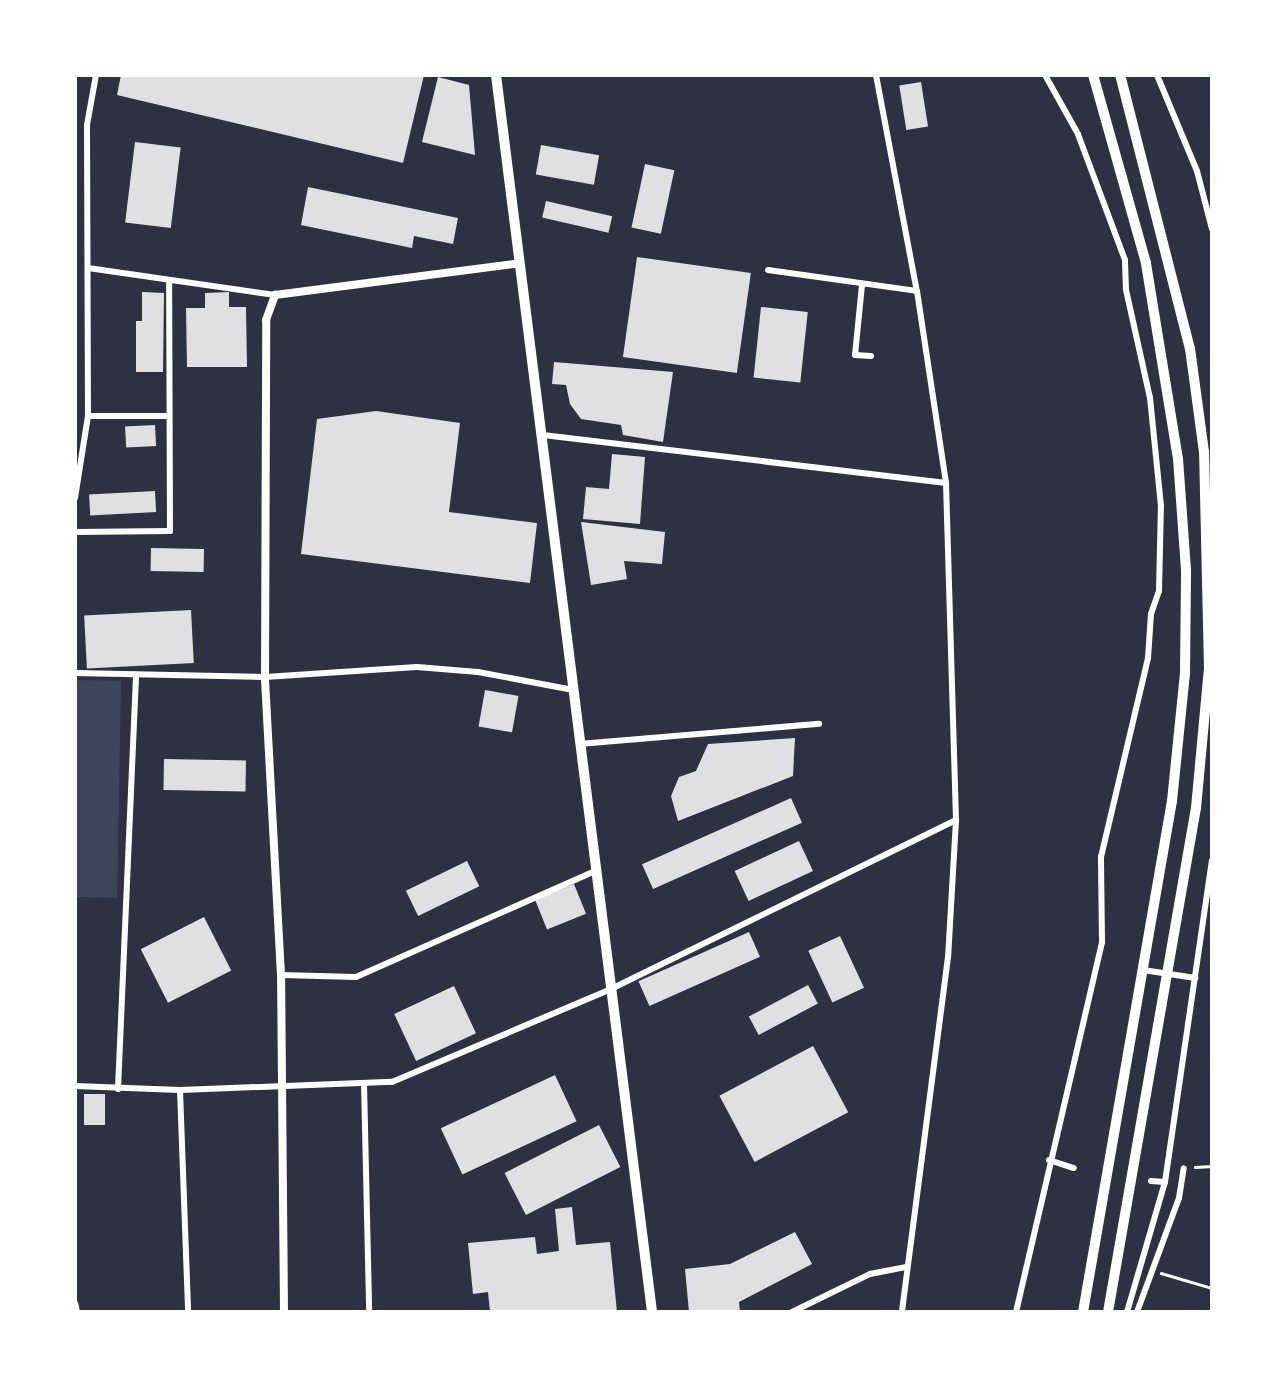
<!DOCTYPE html>
<style>
body{margin:0}
#map{position:relative;width:1287px;height:1387px;overflow:hidden;background:#2d3142;font-family:Figtree,sans-serif}
div>[style]{position:absolute}
.green>*{inset:0;background:#3c4559;transform-origin:0 0}
.building>*{inset:0;background:#e0e0e3;transform-origin:0 0}
.path>*{height:2.5px;margin:-1.25px;padding:0 1.25px;transform-origin:1.25px;border-radius:1.25px;background:#fff}
.minor>*{height:6px;margin:-3px;padding:0 3px;transform-origin:3px;border-radius:3px;background:#fff}
.tertiary>*{height:8px;margin:-4px;padding:0 4px;transform-origin:4px;border-radius:4px;background:#fff}
.secondary>*{height:10px;margin:-5px;padding:0 5px;transform-origin:5px;border-radius:5px;background:#fff}
.trunk>*{height:10px;margin:-5px;padding:0 5px;transform-origin:5px;border-radius:5px;background:#fff}
span{translate:-50% -50%;white-space:nowrap;text-align:center;line-height:1.15;-webkit-text-stroke:7px #fff;paint-order:stroke}
.frame{position:absolute;inset:0;border:77px solid #fff;pointer-events:none}
</style>
<div id="map">
<div class="green">
<i style="left:75px;top:680px;width:46px;height:217px;rotate:1deg"></i>
</div>
<div class="building">
<i style="clip-path:polygon(121px 75px,424px 75px,403px 163px,117px 95px)"></i>
<i style="clip-path:polygon(438px 77px,469px 85px,475px 155px,422px 142px)"></i>
<i style="left:921px;top:82px;width:45px;height:22px;rotate:81deg"></i>
<i style="left:135px;top:142px;width:46px;height:81px;rotate:7deg"></i>
<i style="left:541px;top:145px;width:59px;height:30px;rotate:10deg"></i>
<i style="left:645px;top:164px;width:30px;height:65px;rotate:12deg"></i>
<i style="clip-path:polygon(308px 187px,458px 218px,453px 244px,414px 236px,412px 248px,301px 225px)"></i>
<i style="left:546px;top:201px;width:68px;height:17px;rotate:13deg"></i>
<i style="left:637px;top:257px;width:115px;height:101px;rotate:8deg"></i>
<i style="clip-path:polygon(142px 292px,164px 293px,163px 372px,136px 372px,136px 321px,142px 321px)"></i>
<i style="clip-path:polygon(229px 292px,229px 307px,246px 307px,247px 367px,187px 367px,186px 308px,205px 308px,205px 293px)"></i>
<i style="left:761px;top:307px;width:47px;height:71px;rotate:6deg"></i>
<i style="clip-path:polygon(554px 362px,673px 372px,663px 442px,623px 435px,621px 425px,581px 419px,570px 404px,566px 385px,552px 384px)"></i>
<i style="clip-path:polygon(376px 411px,460px 423px,449px 512px,537px 523px,530px 583px,301px 554px,317px 419px)"></i>
<i style="left:155px;top:425px;width:21px;height:30px;rotate:87deg"></i>
<i style="clip-path:polygon(612px 454px,645px 457px,640px 524px,583px 519px,586px 487px,609px 489px)"></i>
<i style="left:155px;top:491px;width:21px;height:66px;rotate:87deg"></i>
<i style="clip-path:polygon(581px 522px,665px 532px,662px 564px,624px 561px,627px 579px,591px 585px)"></i>
<i style="left:151px;top:548px;width:53px;height:23px;rotate:1deg"></i>
<i style="left:191px;top:610px;width:53px;height:107px;rotate:87deg"></i>
<i style="left:485px;top:690px;width:34px;height:37px;rotate:10deg"></i>
<i style="clip-path:polygon(795px 738px,793px 776px,678px 821px,671px 796px,679px 777px,696px 771px,708px 744px)"></i>
<i style="left:164px;top:759px;width:82px;height:31px;rotate:1deg"></i>
<i style="left:791px;top:798px;width:27px;height:163px;rotate:66deg"></i>
<i style="left:799px;top:841px;width:33px;height:71px;rotate:65deg"></i>
<i style="left:467px;top:861px;width:28px;height:68px;rotate:64deg"></i>
<i style="left:574px;top:884px;width:32px;height:42px;rotate:68deg"></i>
<i style="left:204px;top:917px;width:60px;height:71px;rotate:63deg"></i>
<i style="left:749px;top:932px;width:27px;height:121px;rotate:66deg"></i>
<i style="left:840px;top:936px;width:57px;height:35px;rotate:65deg"></i>
<i style="left:808px;top:985px;width:21px;height:67px;rotate:62deg"></i>
<i style="left:454px;top:986px;width:52px;height:66px;rotate:65deg"></i>
<i style="left:813px;top:1046px;width:75px;height:106px;rotate:62deg"></i>
<i style="left:555px;top:1075px;width:51px;height:126px;rotate:65deg"></i>
<i style="left:84px;top:1094px;width:21px;height:31px"></i>
<i style="left:599px;top:1125px;width:47px;height:106px;rotate:63deg"></i>
<i style="clip-path:polygon(572px 1207px,576px 1245px,610px 1242px,617px 1312px,490px 1312px,488px 1292px,473px 1294px,468px 1243px,535px 1237px,537px 1254px,559px 1251px,555px 1209px)"></i>
<i style="clip-path:polygon(795px 1232px,812px 1264px,739px 1302px,740px 1312px,689px 1312px,685px 1269px,730px 1264px)"></i>
</div>
<div class="path">
<i style="left:1195px;top:1167px;width:17px;rotate:-3deg"></i>
<i style="left:1161px;top:1273px;width:53px;rotate:16.4deg"></i>
</div>
<div class="minor">
<i style="left:876px;top:75px;width:220px;rotate:79.3deg"></i>
<i style="left:917px;top:291px;width:194px;rotate:81.4deg"></i>
<i style="left:946px;top:483px;width:337px;rotate:88.3deg"></i>
<i style="left:956px;top:820px;width:137px;rotate:93.3deg"></i>
<i style="left:948px;top:957px;width:358px;rotate:97.4deg"></i>
<i style="left:1157px;top:75px;width:104px;rotate:67.4deg"></i>
<i style="left:1197px;top:171px;width:60px;rotate:75.5deg"></i>
<i style="left:88px;top:268px;width:189px;rotate:8.2deg"></i>
<i style="left:768px;top:270px;width:150px;rotate:8deg"></i>
<i style="left:862px;top:285px;width:70px;rotate:95.7deg"></i>
<i style="left:855px;top:355px;width:16px;rotate:4deg"></i>
<i style="left:88px;top:416px;width:81px"></i>
<i style="left:543px;top:435px;width:406px;rotate:6.8deg"></i>
<i style="left:75px;top:498px;width:83px;rotate:-81deg"></i>
<i style="left:88px;top:416px;width:291px;rotate:-90.2deg"></i>
<i style="left:87px;top:125px;width:51px;rotate:-79.8deg"></i>
<i style="left:75px;top:532px;width:95px;rotate:-0.6deg"></i>
<i style="left:170px;top:531px;width:251px;rotate:-90.2deg"></i>
<i style="left:75px;top:673px;width:190px;rotate:1.2deg"></i>
<i style="left:265px;top:677px;width:152px;rotate:-3.8deg"></i>
<i style="left:417px;top:667px;width:61px;rotate:4.7deg"></i>
<i style="left:478px;top:672px;width:97px;rotate:10.7deg"></i>
<i style="left:579px;top:744px;width:241px;rotate:-4.8deg"></i>
<i style="left:1143px;top:970px;width:53px;rotate:8.7deg"></i>
<i style="left:281px;top:975px;width:75px;rotate:1.5deg"></i>
<i style="left:356px;top:977px;width:264px;rotate:-23.9deg"></i>
<i style="left:364px;top:1083px;width:229px;rotate:88.7deg"></i>
<i style="left:75px;top:1086px;width:105px;rotate:2.2deg"></i>
<i style="left:180px;top:1090px;width:212px;rotate:-2.2deg"></i>
<i style="left:392px;top:1082px;width:240px;rotate:-23deg"></i>
<i style="left:613px;top:988px;width:382px;rotate:-26.1deg"></i>
<i style="left:118px;top:1089px;width:415px;rotate:-87.5deg"></i>
<i style="left:180px;top:1090px;width:222px;rotate:87.9deg"></i>
<i style="left:1049px;top:1160px;width:26px;rotate:18deg"></i>
<i style="left:1151px;top:1181px;width:14px;rotate:4deg"></i>
<i style="left:75px;top:1303px;width:9px;rotate:77deg"></i>
<i style="left:792px;top:1312px;width:87px;rotate:-26deg"></i>
<i style="left:870px;top:1274px;width:37px;rotate:-11deg"></i>
<i style="left:1016px;top:1312px;width:380px;rotate:-76.9deg"></i>
<i style="left:1102px;top:942px;width:85px;rotate:-90.7deg"></i>
<i style="left:1101px;top:857px;width:204px;rotate:-76.7deg"></i>
<i style="left:1148px;top:658px;width:44px;rotate:-86.1deg"></i>
<i style="left:1151px;top:614px;width:24px;rotate:-71deg"></i>
<i style="left:1159px;top:591px;width:85px;rotate:-88.7deg"></i>
<i style="left:1161px;top:506px;width:109px;rotate:-95.8deg"></i>
<i style="left:1150px;top:398px;width:111px;rotate:-102.5deg"></i>
<i style="left:1126px;top:290px;width:30px;rotate:-92deg"></i>
<i style="left:1125px;top:260px;width:134px;rotate:-110.5deg"></i>
<i style="left:1078px;top:134px;width:68px;rotate:-119.2deg"></i>
<i style="left:1127px;top:1312px;width:135px;rotate:-73.7deg"></i>
<i style="left:1165px;top:1182px;width:325px;rotate:-81.7deg"></i>
<i style="left:1137px;top:1312px;width:121px;rotate:-69.8deg"></i>
<i style="left:1179px;top:1198px;width:30px;rotate:-81deg"></i>
</div>
<div class="tertiary">
<i style="left:284px;top:1312px;width:337px;rotate:-90.5deg"></i>
<i style="left:281px;top:975px;width:298px;rotate:-93.1deg"></i>
<i style="left:265px;top:677px;width:357px;rotate:-89.8deg"></i>
<i style="left:266px;top:320px;width:27px;rotate:-70deg"></i>
<i style="left:275px;top:295px;width:247px;rotate:-7.4deg"></i>
</div>
<div class="secondary">
<i style="left:496px;top:75px;width:1247px;rotate:82.81deg"></i>
</div>
<div class="trunk">
<i style="left:1083px;top:1312px;width:519px;rotate:-80.12deg"></i>
<i style="left:1172px;top:801px;width:130px;rotate:-84.2deg"></i>
<i style="left:1185px;top:672px;width:102px;rotate:-89.4deg"></i>
<i style="left:1186px;top:570px;width:111px;rotate:-94.1deg"></i>
<i style="left:1178px;top:459px;width:199px;rotate:-99.3deg"></i>
<i style="left:1146px;top:263px;width:195px;rotate:-105.7deg"></i>
<i style="left:1108px;top:1312px;width:512px;rotate:-80.1deg"></i>
<i style="left:1196px;top:808px;width:140px;rotate:-84.7deg"></i>
<i style="left:1209px;top:669px;width:217px;rotate:-91.3deg"></i>
<i style="left:1204px;top:452px;width:104px;rotate:-97.7deg"></i>
<i style="left:1190px;top:349px;width:283px;rotate:-104.3deg"></i>
</div>
<div class="frame"></div>
</div>
